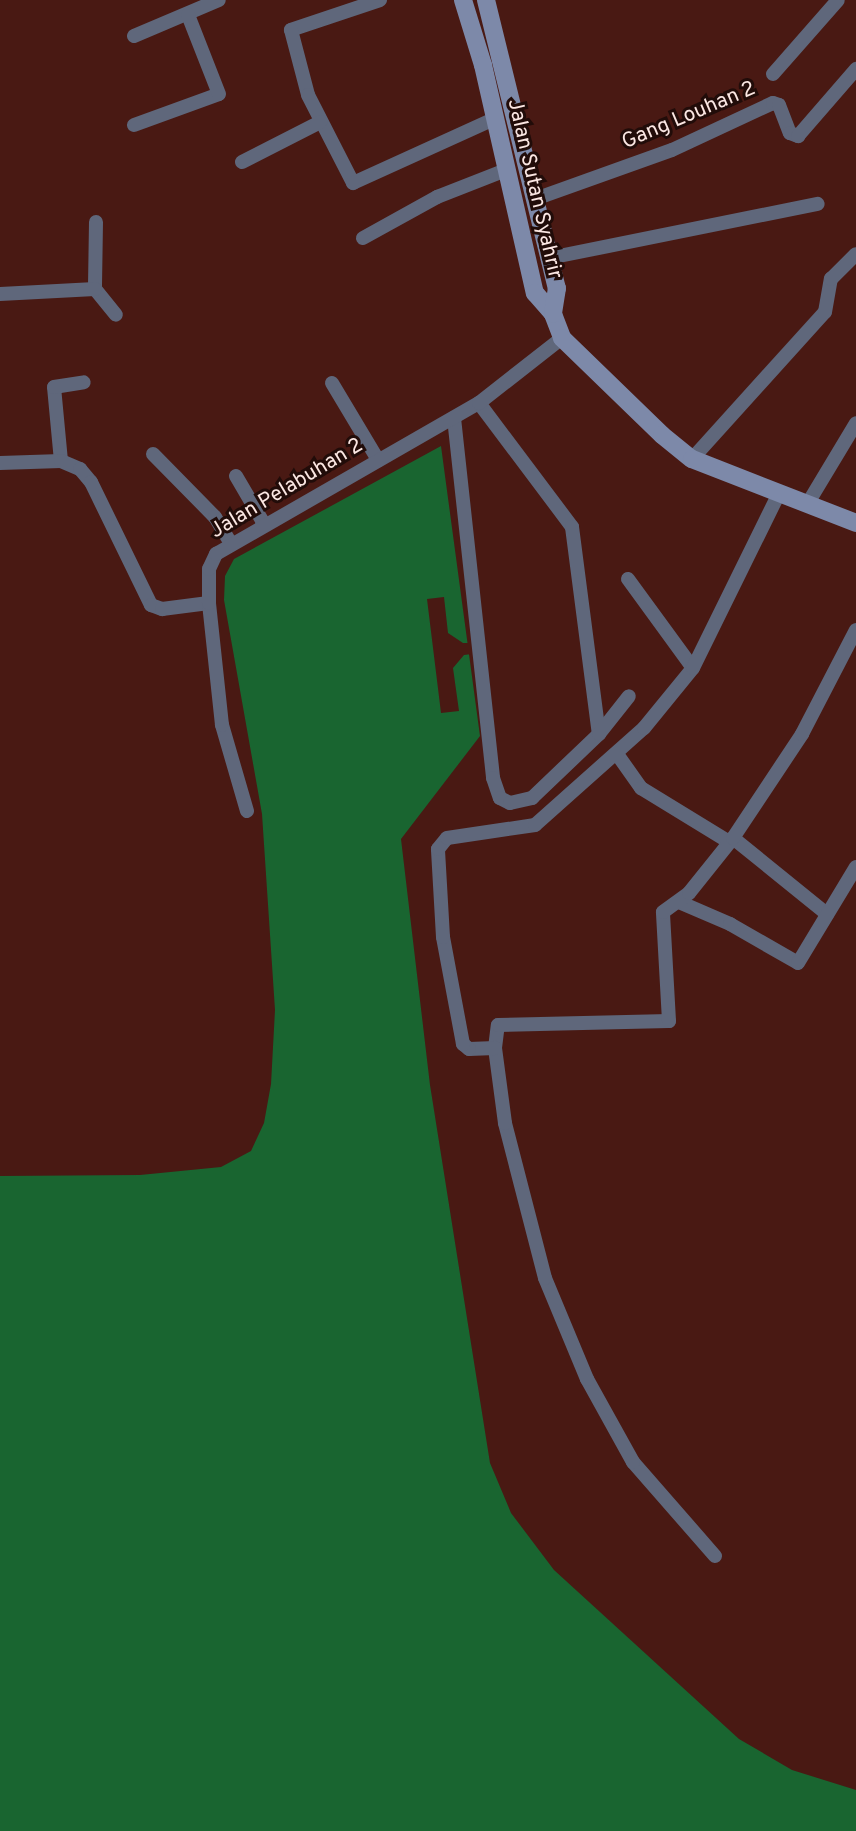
<!DOCTYPE html>
<style>
body{margin:0}
#map{position:relative;width:856px;height:1831px;overflow:hidden;background:#491913;font-family:Overpass,sans-serif}
div>[style]{position:absolute}
.water>*{inset:0;background:#196530}
.pier>*{inset:0;background:#491913}
.street>*{height:14px;margin:-7px;padding:0 7px;transform-origin:7px;border-radius:7px;background:#5f677b}
.secondary>*{height:18px;margin:-9px;padding:0 9px;transform-origin:9px;border-radius:9px;background:#7d89a9}
span{translate:-50% -50%;white-space:nowrap;text-align:center;line-height:1.15;-webkit-text-stroke:6px #210c09;paint-order:stroke}
.street-label{font-size:21px;color:#fbe7e3}
</style>
<div id="map">
<div class="water">
<i style="clip-path:polygon(441px 446px,480px 736px,401px 839px,430px 1085px,490px 1463px,511px 1513px,554px 1570px,739px 1739px,792px 1770px,856px 1790px,856px 1831px,0 1831px,0 1176px,140px 1175px,221px 1167px,251px 1151px,264px 1123px,271px 1084px,275px 1010px,262px 814px,224px 600px,225px 576px,234px 559px)"></i>
</div>
<div class="pier">
<i style="clip-path:polygon(444px 597px,448px 633px,463px 643px,471px 643px,472px 654px,464px 655px,453px 668px,459px 711px,441px 713px,427px 599px)"></i>
</div>
<div class="street">
<i style="left:380px;top:0;width:94px;rotate:161.4deg"></i>
<i style="left:291px;top:30px;width:67px;rotate:75.3deg"></i>
<i style="left:308px;top:95px;width:99px;rotate:62.9deg"></i>
<i style="left:353px;top:183px;width:155px;rotate:-24.4deg"></i>
<i style="left:134px;top:36px;width:92px;rotate:-23deg"></i>
<i style="left:773px;top:74px;width:98px;rotate:-48.7deg"></i>
<i style="left:134px;top:125px;width:90px;rotate:-20deg"></i>
<i style="left:219px;top:94px;width:85px;rotate:-111.4deg"></i>
<i style="left:242px;top:162px;width:88px;rotate:-27.1deg"></i>
<i style="left:535px;top:199px;width:145px;rotate:-19.7deg"></i>
<i style="left:672px;top:150px;width:111px;rotate:-25deg"></i>
<i style="left:773px;top:103px;width:6px;rotate:18deg"></i>
<i style="left:779px;top:105px;width:30px;rotate:69deg"></i>
<i style="left:790px;top:133px;width:9px;rotate:21deg"></i>
<i style="left:798px;top:136px;width:89px;rotate:-49.1deg"></i>
<i style="left:96px;top:222px;width:67px;rotate:90.9deg"></i>
<i style="left:95px;top:289px;width:33px;rotate:51deg"></i>
<i style="left:363px;top:238px;width:85px;rotate:-29deg"></i>
<i style="left:437px;top:197px;width:74px;rotate:-21.4deg"></i>
<i style="left:549px;top:258px;width:274px;rotate:-11.4deg"></i>
<i style="left:0;top:294px;width:95px;rotate:-3deg"></i>
<i style="left:332px;top:383px;width:90px;rotate:59.1deg"></i>
<i style="left:479px;top:403px;width:155px;rotate:53.1deg"></i>
<i style="left:572px;top:527px;width:209px;rotate:82.6deg"></i>
<i style="left:454px;top:418px;width:362px;rotate:83.8deg"></i>
<i style="left:493px;top:778px;width:21px;rotate:71deg"></i>
<i style="left:500px;top:798px;width:11px;rotate:27deg"></i>
<i style="left:510px;top:803px;width:23px;rotate:-13deg"></i>
<i style="left:532px;top:798px;width:93px;rotate:-43.7deg"></i>
<i style="left:599px;top:734px;width:48px;rotate:-51.7deg"></i>
<i style="left:153px;top:454px;width:88px;rotate:45.5deg"></i>
<i style="left:215px;top:517px;width:29px;rotate:59deg"></i>
<i style="left:692px;top:459px;width:198px;rotate:-47.9deg"></i>
<i style="left:825px;top:312px;width:34px;rotate:-80deg"></i>
<i style="left:831px;top:279px;width:35px;rotate:-45deg"></i>
<i style="left:61px;top:461px;width:74px;rotate:-95.4deg"></i>
<i style="left:54px;top:387px;width:30px;rotate:-9deg"></i>
<i style="left:0;top:463px;width:61px;rotate:-1.9deg"></i>
<i style="left:61px;top:461px;width:21px;rotate:23deg"></i>
<i style="left:80px;top:469px;width:17px;rotate:50deg"></i>
<i style="left:91px;top:482px;width:137px;rotate:64deg"></i>
<i style="left:151px;top:605px;width:12px;rotate:20deg"></i>
<i style="left:162px;top:609px;width:47px;rotate:-7.3deg"></i>
<i style="left:236px;top:476px;width:56px;rotate:59.7deg"></i>
<i style="left:808px;top:503px;width:93px;rotate:-59deg"></i>
<i style="left:628px;top:579px;width:110px;rotate:53.9deg"></i>
<i style="left:617px;top:754px;width:42px;rotate:54.8deg"></i>
<i style="left:641px;top:788px;width:103px;rotate:31.5deg"></i>
<i style="left:247px;top:811px;width:90px;rotate:-106.2deg"></i>
<i style="left:222px;top:725px;width:123px;rotate:-96.1deg"></i>
<i style="left:209px;top:603px;width:34px;rotate:-90deg"></i>
<i style="left:209px;top:569px;width:17px;rotate:-65deg"></i>
<i style="left:216px;top:554px;width:303px;rotate:-29.9deg"></i>
<i style="left:479px;top:403px;width:105px;rotate:-38.1deg"></i>
<i style="left:733px;top:838px;width:121px;rotate:39deg"></i>
<i style="left:679px;top:902px;width:56px;rotate:23.3deg"></i>
<i style="left:730px;top:924px;width:78px;rotate:29.8deg"></i>
<i style="left:798px;top:963px;width:112px;rotate:-58.9deg"></i>
<i style="left:495px;top:1048px;width:23px;rotate:-83deg"></i>
<i style="left:498px;top:1025px;width:171px;rotate:-1.3deg"></i>
<i style="left:669px;top:1021px;width:109px;rotate:-93.2deg"></i>
<i style="left:663px;top:912px;width:32px;rotate:-36deg"></i>
<i style="left:689px;top:893px;width:70px;rotate:-51.3deg"></i>
<i style="left:733px;top:838px;width:125px;rotate:-56.4deg"></i>
<i style="left:802px;top:734px;width:117px;rotate:-62.6deg"></i>
<i style="left:715px;top:1556px;width:125px;rotate:-131.1deg"></i>
<i style="left:633px;top:1462px;width:95px;rotate:-119deg"></i>
<i style="left:587px;top:1379px;width:109px;rotate:-112.6deg"></i>
<i style="left:545px;top:1278px;width:160px;rotate:-104.5deg"></i>
<i style="left:505px;top:1123px;width:76px;rotate:-97.6deg"></i>
<i style="left:495px;top:1048px;width:26px;rotate:178deg"></i>
<i style="left:469px;top:1049px;width:8px;rotate:-140deg"></i>
<i style="left:463px;top:1044px;width:109px;rotate:-100.6deg"></i>
<i style="left:443px;top:937px;width:88px;rotate:-93.3deg"></i>
<i style="left:438px;top:849px;width:14px;rotate:-51deg"></i>
<i style="left:447px;top:838px;width:89px;rotate:-8.4deg"></i>
<i style="left:535px;top:825px;width:146px;rotate:-41.7deg"></i>
<i style="left:644px;top:728px;width:77px;rotate:-50.8deg"></i>
<i style="left:693px;top:668px;width:195px;rotate:-63.8deg"></i>
</div>
<div class="secondary">
<i style="left:463px;top:0;width:68px;rotate:72.9deg"></i>
<i style="left:483px;top:65px;width:234px;rotate:77.2deg"></i>
<i style="left:535px;top:293px;width:28px;rotate:49deg"></i>
<i style="left:553px;top:314px;width:26px;rotate:69deg"></i>
<i style="left:562px;top:338px;width:139px;rotate:44.1deg"></i>
<i style="left:662px;top:435px;width:38px;rotate:39deg"></i>
<i style="left:692px;top:459px;width:176px;rotate:21.3deg"></i>
<i style="left:486px;top:0;width:297px;rotate:76.2deg"></i>
<i style="left:557px;top:288px;width:26px;rotate:99deg"></i>
</div>
<div class="street-label">
<span style="left:689px;top:116px;rotate:-23deg">Gang Louhan 2</span>
<span style="left:534px;top:189px;rotate:77deg">Jalan Sutan Syahrir</span>
<span style="left:287px;top:489px;rotate:-31deg">Jalan Pelabuhan 2</span>
</div>
</div>
